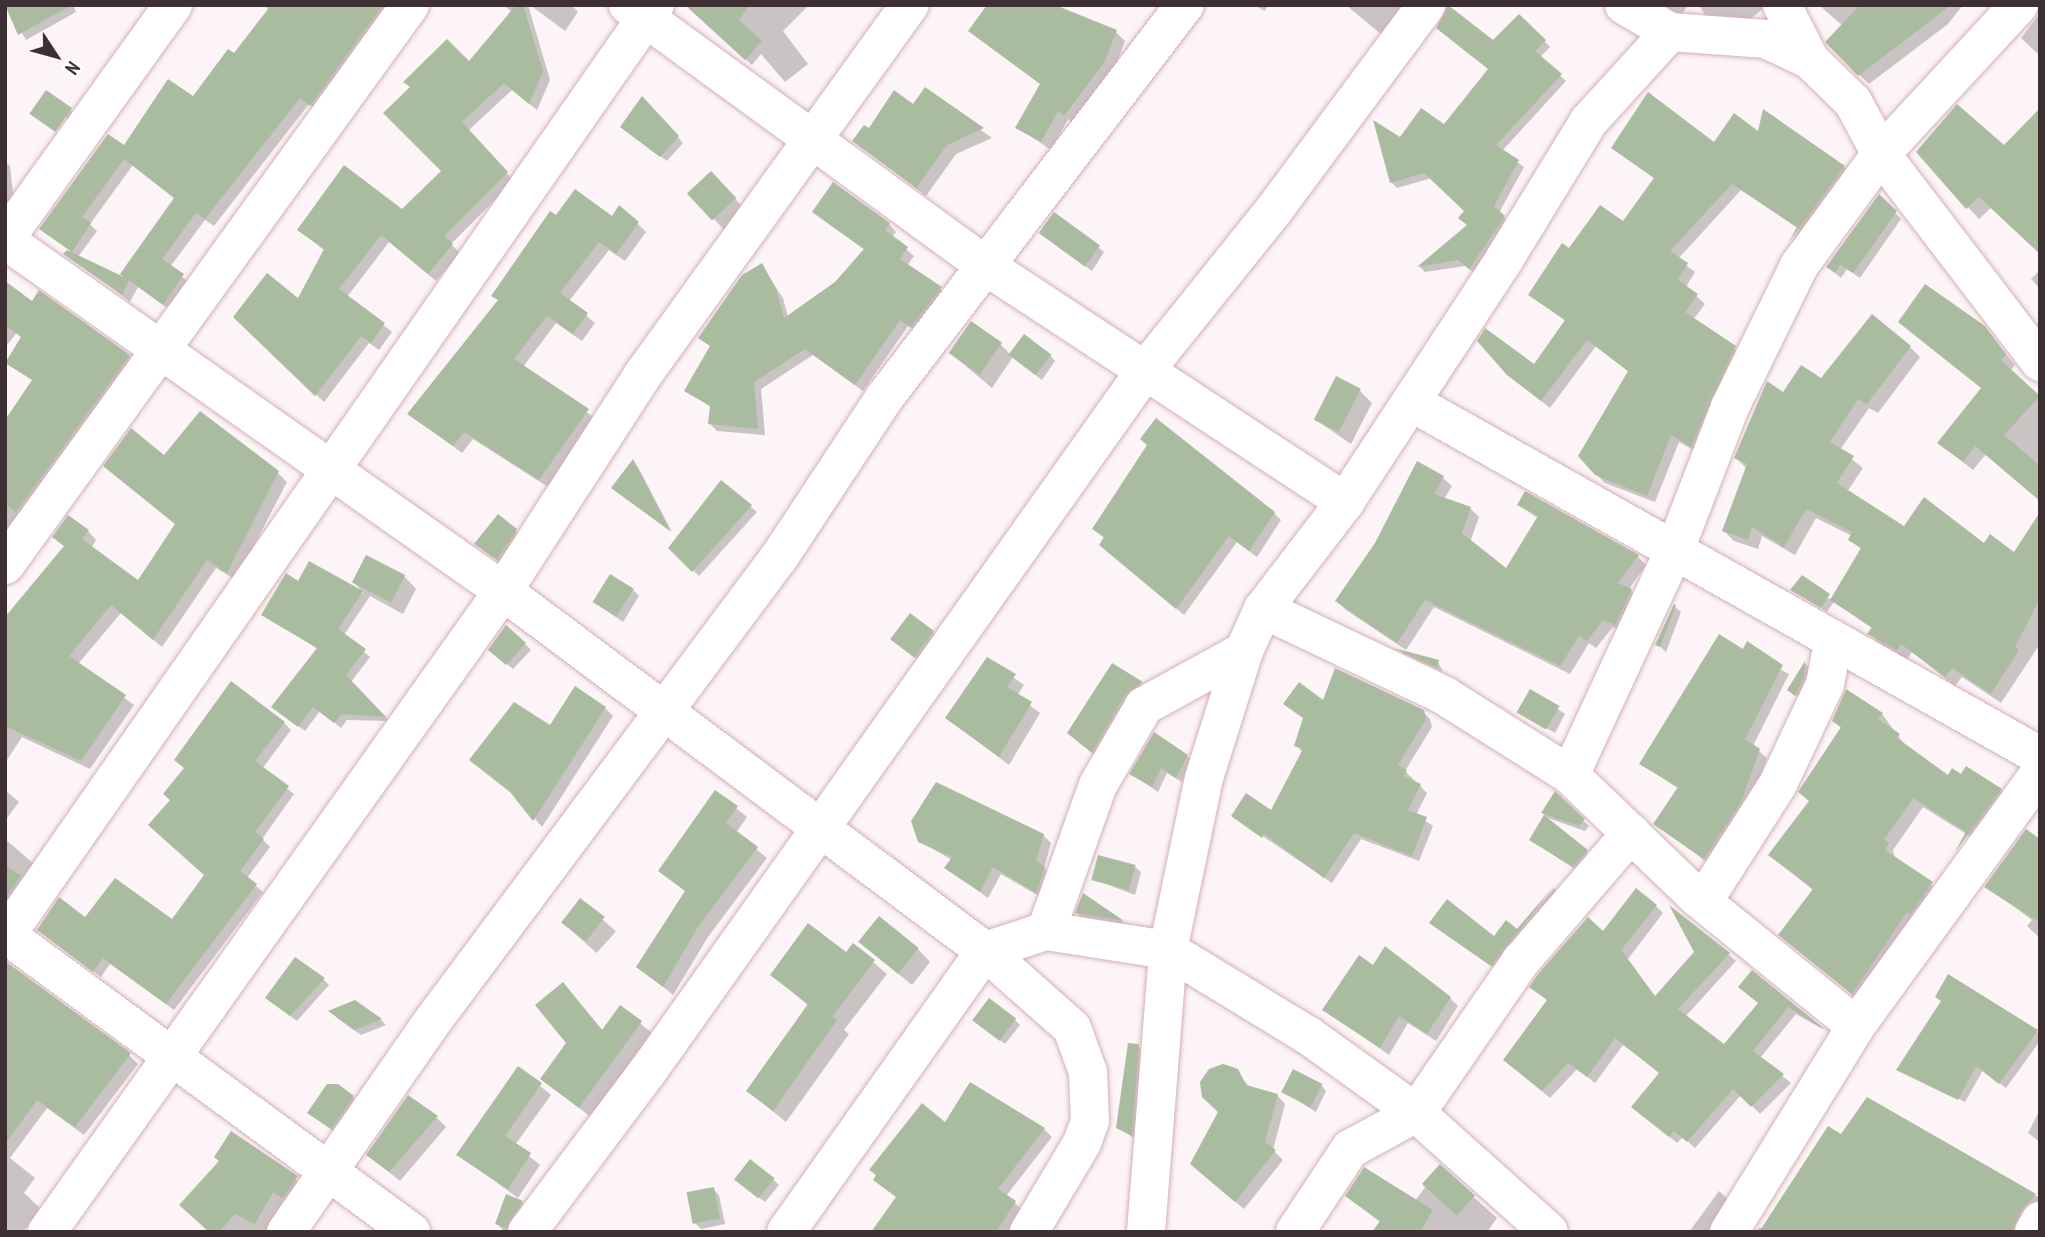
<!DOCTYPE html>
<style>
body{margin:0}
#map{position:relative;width:2045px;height:1237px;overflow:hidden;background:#fcf4f6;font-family:"PT Sans Narrow",sans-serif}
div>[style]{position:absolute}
.shadow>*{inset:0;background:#0003;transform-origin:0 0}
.building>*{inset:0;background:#aabc9f;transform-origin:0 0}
.roads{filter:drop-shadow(0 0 2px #d4aeb9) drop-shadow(0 0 2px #d4aeb9)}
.minor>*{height:38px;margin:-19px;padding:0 19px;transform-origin:19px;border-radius:19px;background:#fff}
span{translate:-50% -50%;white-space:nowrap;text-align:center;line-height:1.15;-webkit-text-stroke:6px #fff;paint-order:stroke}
.frame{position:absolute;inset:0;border:7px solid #3e2f33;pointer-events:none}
.north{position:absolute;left:21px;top:21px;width:70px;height:70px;-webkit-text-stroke:5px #fff;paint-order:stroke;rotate:126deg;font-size:19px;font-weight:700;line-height:28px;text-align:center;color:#3e2f33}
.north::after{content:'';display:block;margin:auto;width:24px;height:32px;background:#3e2f33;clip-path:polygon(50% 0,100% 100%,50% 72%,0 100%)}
</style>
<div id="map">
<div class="shadow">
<i style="clip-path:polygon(5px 5px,73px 5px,76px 12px,26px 40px)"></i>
<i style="clip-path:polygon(264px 5px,389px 5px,319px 112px,309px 104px,214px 226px,205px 220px,170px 267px,191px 284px,172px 311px,138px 287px,130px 302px,101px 279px,107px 271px,129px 281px,123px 274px,176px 199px,133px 165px,90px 224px,97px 231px,78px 257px,42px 229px,124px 147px,193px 98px,234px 56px,269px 10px)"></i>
<i style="clip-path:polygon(503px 5px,528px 5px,550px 80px,537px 110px,512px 90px,468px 131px,514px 181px,451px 244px,460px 253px,436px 281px,389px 242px,347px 297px,392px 332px,379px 350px,369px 343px,324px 402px,236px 317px,298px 300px,325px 251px,299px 230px,403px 211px,443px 171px,469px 63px,512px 12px)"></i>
<i style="clip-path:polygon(530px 5px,571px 5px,578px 12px,565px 31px)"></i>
<i style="clip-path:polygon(705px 5px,809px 5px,783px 31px,808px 64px,785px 82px,761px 54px,752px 65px,697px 14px)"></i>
<i style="clip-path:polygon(1254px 5px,1268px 5px,1265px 11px)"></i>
<i style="clip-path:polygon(1346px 5px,1414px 5px,1382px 35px)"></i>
<i style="clip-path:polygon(1664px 5px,1688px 5px,1681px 16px)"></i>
<i style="clip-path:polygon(1699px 5px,1768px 5px,1745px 23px,1709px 21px)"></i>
<i style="clip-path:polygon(1819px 5px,1963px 5px,1948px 24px,1869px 84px,1829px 46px,1843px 26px)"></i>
<i style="clip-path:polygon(2040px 13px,2040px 56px,2021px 38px)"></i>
<i style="clip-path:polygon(1075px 15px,1116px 32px,1125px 41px,1114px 70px,1074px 123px,1068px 119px,1051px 150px,1017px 127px,1042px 85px,971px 31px)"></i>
<i style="clip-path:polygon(1520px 16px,1550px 47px,1540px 57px,1566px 81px,1502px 151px,1524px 167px,1499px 213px,1510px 223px,1476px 274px,1465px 266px,1425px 272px,1420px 267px,1469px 226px,1466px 211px,1432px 178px,1397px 188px,1391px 182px,1401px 139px,1444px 127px,1490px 70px,1493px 43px)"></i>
<i style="clip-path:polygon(926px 90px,992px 138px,956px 154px,926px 196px,855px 141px,914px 106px)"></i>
<i style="clip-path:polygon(56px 99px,77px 116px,71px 123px,66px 118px)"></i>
<i style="clip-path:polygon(643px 99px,683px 143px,667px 161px,628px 132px)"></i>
<i style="clip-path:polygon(1759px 134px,1844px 167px,1852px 175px,1798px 248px,1792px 242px,1799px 229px,1741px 190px,1678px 259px,1695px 272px,1686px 287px,1705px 304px,1693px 320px,1743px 355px,1699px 453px,1679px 442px,1655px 502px,1605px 483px,1596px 474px,1629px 372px,1596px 346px,1550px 408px,1508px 374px,1534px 366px,1567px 322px,1530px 295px,1569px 250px,1623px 223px,1655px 179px,1613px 147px,1714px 144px)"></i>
<i style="clip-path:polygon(2004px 148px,1992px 207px,1979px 219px,1968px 207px)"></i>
<i style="clip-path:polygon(5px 162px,10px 166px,14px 202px,5px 215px)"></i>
<i style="clip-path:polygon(724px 186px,747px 212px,726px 232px,692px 195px)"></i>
<i style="clip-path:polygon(1879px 196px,1901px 219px,1860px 278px,1847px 269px,1841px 278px,1828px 267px)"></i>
<i style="clip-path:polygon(556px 218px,638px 224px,646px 232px,625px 261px,609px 250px,569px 301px,595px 323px,582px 341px,556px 323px,523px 367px,596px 419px,548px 487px,473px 439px,462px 453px,410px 414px,499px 301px,494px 296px)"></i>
<i style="clip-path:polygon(822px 219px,889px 224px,896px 232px,892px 237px,914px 256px,907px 266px,948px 295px,919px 334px,908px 326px,863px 391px,813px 355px,761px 389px,765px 435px,717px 431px,709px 423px,712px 408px,686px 390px,711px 347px,700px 337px,761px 265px,783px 298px,788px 317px,836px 283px,865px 250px)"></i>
<i style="clip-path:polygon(1040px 233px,1098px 247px,1104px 252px,1092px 271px)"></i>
<i style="clip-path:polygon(2040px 270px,2040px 289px,2031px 279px)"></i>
<i style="clip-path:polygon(5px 290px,36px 307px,5px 348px)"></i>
<i style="clip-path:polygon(1983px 327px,2015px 365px,2010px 371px,2040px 399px,2040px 500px,1986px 454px,1973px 470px,1939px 443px,1983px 389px)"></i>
<i style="clip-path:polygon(1000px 344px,1011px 355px,1050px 355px,1055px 361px,1042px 380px,1013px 357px,992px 388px,949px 352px)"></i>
<i style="clip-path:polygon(1910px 347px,1920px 357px,1878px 413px,1869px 408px,1840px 450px,1863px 468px,1847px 492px,1905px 528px,2015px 555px,2040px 515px,2040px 644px,2001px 703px,1962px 677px,1955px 686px,1912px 652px,1907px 659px,1879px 643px,1870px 634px,1873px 629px,1834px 602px,1827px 612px,1792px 590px,1832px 599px,1862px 550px,1850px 539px,1852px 536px,1816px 518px,1795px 555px,1762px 536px,1758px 549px,1734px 541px,1724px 531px,1746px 468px,1736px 458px,1784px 395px)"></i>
<i style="clip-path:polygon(129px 356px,137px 364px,5px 546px,5px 444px)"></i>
<i style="clip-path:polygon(1360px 391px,1372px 403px,1351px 444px,1316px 420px)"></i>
<i style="clip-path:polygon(164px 458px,278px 473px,287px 482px,236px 580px,216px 568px,162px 647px,121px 613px,78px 664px,134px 705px,90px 769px,22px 737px,5px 763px,5px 620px,65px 547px,54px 537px,88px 531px,96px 540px,91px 548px,139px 583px,176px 525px)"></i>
<i style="clip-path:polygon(633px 462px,638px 467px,672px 532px,613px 488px)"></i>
<i style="clip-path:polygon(1443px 478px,1452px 486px,1444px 499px,1470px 508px,1479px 517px,1470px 542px,1506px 570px,1539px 519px,1519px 505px,1526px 494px,1638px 557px,1646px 565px,1629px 589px,1640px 599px,1624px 633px,1613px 627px,1596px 648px,1589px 643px,1570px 674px,1434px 607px,1406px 650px,1346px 610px,1337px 601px)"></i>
<i style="clip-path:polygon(721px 483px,757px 512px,699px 576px,670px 548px)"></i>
<i style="clip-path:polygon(1274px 513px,1281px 520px,1257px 557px,1237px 542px,1184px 615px,1109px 552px,1105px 539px,1094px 529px)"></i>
<i style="clip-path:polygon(516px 531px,522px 537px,503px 564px,482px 550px)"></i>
<i style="clip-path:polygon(310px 563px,364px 594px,354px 582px,404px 576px,416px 589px,403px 614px,370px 596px,344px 635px,370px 657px,351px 682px,390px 721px,347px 720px,341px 728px,320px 711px,305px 731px,280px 713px,318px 649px,264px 615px,299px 583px)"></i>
<i style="clip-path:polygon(633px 590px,639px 596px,623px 622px,594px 602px)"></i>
<i style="clip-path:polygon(1674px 606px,1681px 612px,1666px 652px,1657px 644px)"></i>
<i style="clip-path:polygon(933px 632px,945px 645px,928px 669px,892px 639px)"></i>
<i style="clip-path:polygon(525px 644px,531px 650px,513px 669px,496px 655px)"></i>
<i style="clip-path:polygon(1400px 651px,1438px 662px,1443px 672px,1402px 653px)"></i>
<i style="clip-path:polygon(1744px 651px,1789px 674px,1753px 746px,1767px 758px,1748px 810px,1712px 866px,1655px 824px,1679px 789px,1641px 764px)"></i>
<i style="clip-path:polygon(988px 659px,1024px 685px,1017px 696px,1040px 713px,1009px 765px,947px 718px)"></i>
<i style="clip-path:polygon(1805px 663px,1810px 668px,1801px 700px,1789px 690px)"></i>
<i style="clip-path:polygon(1113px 666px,1147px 689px,1098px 757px,1075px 739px)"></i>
<i style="clip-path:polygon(1531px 691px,1565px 714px,1555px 733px,1520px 713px)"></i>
<i style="clip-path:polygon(1324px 703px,1423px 712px,1430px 719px,1432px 727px,1405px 771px,1427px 793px,1416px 815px,1433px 826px,1419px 861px,1361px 839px,1332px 883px,1233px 816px,1271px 813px,1303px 753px,1296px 745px)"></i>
<i style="clip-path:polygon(605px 708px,613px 716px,542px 827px,516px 796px,471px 760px)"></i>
<i style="clip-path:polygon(1882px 714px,1907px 748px,1948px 778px,1961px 776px,2001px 790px,2010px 799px,1979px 842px,1923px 807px,1893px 850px,1895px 858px,1942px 893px,1862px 1003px,1790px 944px,1814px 891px,1770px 855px,1811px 802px,1842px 729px,1834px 721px)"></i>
<i style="clip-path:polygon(284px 723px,291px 730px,262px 769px,294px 794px,262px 839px,270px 847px,247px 878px,263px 892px,174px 1010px,110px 964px,101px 977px,39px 930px,85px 919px,173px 922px,206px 876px,172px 801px,185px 769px)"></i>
<i style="clip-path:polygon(1187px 756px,1193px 762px,1182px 782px,1167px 773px,1158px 792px,1132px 774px)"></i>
<i style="clip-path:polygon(5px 790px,19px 802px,5px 821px)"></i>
<i style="clip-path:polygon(716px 792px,747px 817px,736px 833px,767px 858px,708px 937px,673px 995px,638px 966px,687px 892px,660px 870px)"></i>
<i style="clip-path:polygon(1555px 794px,1589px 826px,1585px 831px,1545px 817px,1592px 857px,1579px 872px,1531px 840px)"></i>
<i style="clip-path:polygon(913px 821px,1043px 835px,1051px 843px,1044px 868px,1052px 876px,1044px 899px,1001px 874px,988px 898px,947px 868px,952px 860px,919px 841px)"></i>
<i style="clip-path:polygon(5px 839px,34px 864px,5px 904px)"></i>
<i style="clip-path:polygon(2040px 841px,2040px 938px,2027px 926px,2032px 920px,1992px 890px)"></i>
<i style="clip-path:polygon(1135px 867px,1141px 872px,1135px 895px,1093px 879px)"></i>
<i style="clip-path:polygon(1554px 888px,1559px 893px,1498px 971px,1437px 928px,1494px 938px,1517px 931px)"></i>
<i style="clip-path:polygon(1084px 895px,1123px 922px,1126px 926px,1083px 919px,1077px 913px)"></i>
<i style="left:581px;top:900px;width:47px;height:29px;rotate:42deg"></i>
<i style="clip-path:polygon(1656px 906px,1663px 913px,1628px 959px,1656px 998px,1728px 954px,1736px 961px,1685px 1017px,1725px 1047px,1760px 1004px,1752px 972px,1824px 1030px,1796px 1014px,1760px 1058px,1791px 1083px,1760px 1114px,1741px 1095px,1695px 1148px,1683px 1137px,1677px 1143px,1641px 1114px,1661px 1073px,1623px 1045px,1595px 1083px,1577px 1069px,1550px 1098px,1513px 1067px,1548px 1001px,1532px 987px,1603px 933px)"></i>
<i style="clip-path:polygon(853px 945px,887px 974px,844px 1030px,849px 1034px,786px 1122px,748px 1091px,809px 1006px,772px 975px,846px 954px)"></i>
<i style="clip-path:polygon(918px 949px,930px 962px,912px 985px,874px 954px)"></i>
<i style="clip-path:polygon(1374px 967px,1450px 998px,1458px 1006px,1436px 1041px,1408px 1023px,1389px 1055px,1325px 1010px)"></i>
<i style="clip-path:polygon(1949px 976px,2040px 1034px,2040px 1041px,2006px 1088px,1983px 1070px,1965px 1102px,1906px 1071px,1943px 1002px)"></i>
<i style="clip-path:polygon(323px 979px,329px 985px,297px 1021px,273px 1003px)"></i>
<i style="clip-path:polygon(563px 984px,603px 1031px,621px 1007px,654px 1035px,593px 1119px,543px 1079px,568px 1043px)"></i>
<i style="clip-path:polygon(355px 1002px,381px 1020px,386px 1025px,361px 1035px,336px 1017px)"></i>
<i style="clip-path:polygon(5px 1016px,129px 1055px,138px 1064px,84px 1135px,47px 1108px,10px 1158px,35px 1178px,24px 1193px,40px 1208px,23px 1232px,5px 1232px)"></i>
<i style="clip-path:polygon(1014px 1019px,1020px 1025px,1005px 1044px,980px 1026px)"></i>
<i style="clip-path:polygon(1138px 1046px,1144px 1052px,1137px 1140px,1117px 1127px)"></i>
<i style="clip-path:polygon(519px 1068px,551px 1095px,515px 1145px,540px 1165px,518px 1198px,458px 1155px)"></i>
<i style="clip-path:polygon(1237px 1071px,1250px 1088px,1277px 1095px,1285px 1104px,1273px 1150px,1283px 1160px,1244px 1209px,1201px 1173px)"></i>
<i style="clip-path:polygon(1321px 1085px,1326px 1091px,1316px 1112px,1282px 1091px)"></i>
<i style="clip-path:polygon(353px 1097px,359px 1103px,337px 1134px,316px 1118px)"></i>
<i style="clip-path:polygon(1867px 1099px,2040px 1198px,2040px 1210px,2024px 1232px,1756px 1232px,1760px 1227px,1763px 1230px,1842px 1136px)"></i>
<i style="clip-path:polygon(2040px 1110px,2040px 1142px,2028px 1133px)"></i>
<i style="clip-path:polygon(437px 1118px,446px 1127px,400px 1181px,368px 1155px)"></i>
<i style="clip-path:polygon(946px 1125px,1044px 1129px,1052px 1137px,1006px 1196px,1023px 1210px,1009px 1232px,873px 1232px)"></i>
<i style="clip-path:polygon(232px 1134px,307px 1188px,294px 1207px,283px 1201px,266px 1232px,211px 1232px,220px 1161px)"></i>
<i style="clip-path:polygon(1440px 1167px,1497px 1218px,1487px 1232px,1374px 1232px,1381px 1223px,1347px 1196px,1415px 1201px)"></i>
<i style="clip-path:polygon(773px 1179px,779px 1185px,765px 1202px,742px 1184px)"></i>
<i style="clip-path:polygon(713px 1189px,719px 1195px,725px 1224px,701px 1229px,695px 1223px)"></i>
<i style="clip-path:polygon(1719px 1191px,1734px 1205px,1720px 1232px,1689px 1232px)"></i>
<i style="clip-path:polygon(522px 1202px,528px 1208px,513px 1232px,503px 1230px,497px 1224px)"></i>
</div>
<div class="building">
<i style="clip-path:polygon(5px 5px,72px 5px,18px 35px)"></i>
<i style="clip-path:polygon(271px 5px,383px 5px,310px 106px,300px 98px,205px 219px,196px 213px,162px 259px,184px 274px,163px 305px,129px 280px,122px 295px,63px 254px,67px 250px,124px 277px,120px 274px,174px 198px,124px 159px,82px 217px,91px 223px,72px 252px,39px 229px,108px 134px,124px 145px,168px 79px,193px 96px,228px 49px,234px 53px)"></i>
<i style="clip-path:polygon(516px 5px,523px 5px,543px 71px,529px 104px,504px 83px,462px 122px,508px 172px,444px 236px,453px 244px,428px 274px,381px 235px,339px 289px,385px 323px,371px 343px,361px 336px,315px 396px,233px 317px,267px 273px,298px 298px,324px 249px,297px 230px,344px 165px,402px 209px,441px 171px,383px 113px,410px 87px,403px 82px,447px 39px,469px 61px)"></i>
<i style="clip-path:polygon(685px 5px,750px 5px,739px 20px,762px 41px,745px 60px)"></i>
<i style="clip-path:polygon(987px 5px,1055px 5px,1117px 30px,1105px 61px,1064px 116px,1058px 111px,1041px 142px,1015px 128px,1040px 84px,968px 31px)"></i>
<i style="clip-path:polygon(1448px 5px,1493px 40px,1519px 14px,1546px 40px,1535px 51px,1562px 74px,1496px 145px,1519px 160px,1494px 206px,1505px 216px,1469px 269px,1458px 260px,1417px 267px,1467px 225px,1458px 218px,1464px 211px,1424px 173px,1390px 183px,1373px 120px,1400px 137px,1421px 108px,1444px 124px,1488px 69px,1436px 28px)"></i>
<i style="clip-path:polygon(1860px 5px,1951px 5px,1858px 76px,1825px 42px)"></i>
<i style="clip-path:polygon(925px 87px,984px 128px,947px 145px,916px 188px,852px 141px,864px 125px,869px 128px,894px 90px,913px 104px)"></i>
<i style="left:46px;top:90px;width:32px;height:29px;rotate:35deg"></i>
<i style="clip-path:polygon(1648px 92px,1714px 142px,1734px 113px,1758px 131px,1763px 109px,1845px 166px,1789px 242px,1797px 227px,1732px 184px,1670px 251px,1688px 263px,1678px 280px,1698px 294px,1685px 312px,1736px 346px,1691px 447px,1671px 435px,1647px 496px,1595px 475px,1578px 456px,1628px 371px,1587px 340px,1541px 401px,1507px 375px,1477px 341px,1485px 328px,1534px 364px,1565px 320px,1528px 295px,1562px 243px,1569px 248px,1600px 205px,1623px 221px,1654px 178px,1611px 148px)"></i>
<i style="clip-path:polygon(642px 96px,679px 136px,660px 157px,620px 127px)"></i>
<i style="clip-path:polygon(1957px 104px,2004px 145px,2040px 108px,2040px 254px,1979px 197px,1966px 209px,1916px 152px)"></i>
<i style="left:711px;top:171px;width:37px;height:33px;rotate:47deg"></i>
<i style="clip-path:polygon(833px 182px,890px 223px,885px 230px,908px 247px,900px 259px,942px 287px,911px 327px,900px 320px,855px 385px,805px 349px,754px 382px,758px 429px,708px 424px,710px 406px,684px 391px,710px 346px,698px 338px,742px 275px,762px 263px,776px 289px,784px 318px,835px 282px,864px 249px,812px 212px)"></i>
<i style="clip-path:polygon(575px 189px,612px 216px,619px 205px,639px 222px,616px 254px,599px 242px,560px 293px,588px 313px,573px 334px,547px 316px,514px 359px,589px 409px,539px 480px,464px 432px,453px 446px,407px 414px,498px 300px,491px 296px,550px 211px,556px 215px)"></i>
<i style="clip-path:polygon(1879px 194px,1897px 211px,1853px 273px,1840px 265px,1835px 273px,1826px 267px)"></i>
<i style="left:1054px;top:212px;width:57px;height:26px;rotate:36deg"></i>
<i style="clip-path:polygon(5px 281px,32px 301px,39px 290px,130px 355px,16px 512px,5px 504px,5px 420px,32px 380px,5px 363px,21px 337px,5px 325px)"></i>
<i style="clip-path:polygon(1925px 284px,1985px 326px,2006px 354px,2001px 360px,2040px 396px,2004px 435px,2040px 466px,2040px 501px,1975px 446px,1963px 462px,1937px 443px,1981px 388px,1898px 322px)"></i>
<i style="clip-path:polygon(1872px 314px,1911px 346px,1867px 404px,1858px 399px,1830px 442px,1854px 456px,1837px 483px,1904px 526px,1924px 497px,1984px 543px,1990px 534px,2014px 552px,2040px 512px,2040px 598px,2015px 647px,2019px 650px,1991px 694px,1952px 668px,1945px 677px,1901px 644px,1897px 650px,1867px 634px,1872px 627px,1830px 600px,1861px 548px,1848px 540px,1852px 532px,1806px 509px,1784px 547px,1752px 527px,1748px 540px,1722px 531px,1747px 464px,1734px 458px,1767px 381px,1783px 392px,1801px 365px,1821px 378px)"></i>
<i style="left:971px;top:321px;width:38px;height:39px;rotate:35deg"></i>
<i style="left:1024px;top:334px;width:34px;height:26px;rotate:37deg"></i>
<i style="left:1336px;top:376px;width:28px;height:49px;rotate:27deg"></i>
<i style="clip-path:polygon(200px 411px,279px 471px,227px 573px,207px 560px,153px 640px,111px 605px,69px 656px,126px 695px,81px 761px,5px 726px,5px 617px,64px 546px,52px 537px,68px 515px,89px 530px,82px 539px,138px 580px,175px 524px,103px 466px,131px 428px,164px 455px)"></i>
<i style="clip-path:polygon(1156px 418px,1275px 512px,1249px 551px,1229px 536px,1176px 609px,1099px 545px,1104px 537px,1092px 529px,1147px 445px,1140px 439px)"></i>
<i style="clip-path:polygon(633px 459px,670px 531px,611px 488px)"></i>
<i style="clip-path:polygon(1417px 461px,1444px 476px,1434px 494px,1471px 507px,1462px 533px,1506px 568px,1538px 516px,1517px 505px,1525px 491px,1639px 555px,1618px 583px,1632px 589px,1615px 625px,1603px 620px,1587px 641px,1579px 636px,1560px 666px,1425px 600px,1397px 643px,1335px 601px,1375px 543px)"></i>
<i style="clip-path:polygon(721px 480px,752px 505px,692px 572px,668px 548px)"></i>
<i style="clip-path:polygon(498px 514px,517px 529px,497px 560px,474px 544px)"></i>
<i style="left:366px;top:555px;width:44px;height:31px;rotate:27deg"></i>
<i style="clip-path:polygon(309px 561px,363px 591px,338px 629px,366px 649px,346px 675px,386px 717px,341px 714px,334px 723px,313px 707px,298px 727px,271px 707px,317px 648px,261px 615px,286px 573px,298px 581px)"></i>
<i style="left:610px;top:574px;width:28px;height:33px;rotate:32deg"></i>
<i style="clip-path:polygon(1802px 575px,1830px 594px,1821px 608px,1790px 590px)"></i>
<i style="clip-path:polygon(1674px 604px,1676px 605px,1660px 647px,1655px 645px)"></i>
<i style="left:910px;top:613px;width:30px;height:33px;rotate:37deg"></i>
<i style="clip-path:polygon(506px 625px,526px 643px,506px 665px,488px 650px)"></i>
<i style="clip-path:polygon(1719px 634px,1743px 649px,1747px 641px,1783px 665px,1745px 739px,1760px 749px,1741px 802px,1704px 859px,1653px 824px,1678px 787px,1639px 764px)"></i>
<i style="clip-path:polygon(1394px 648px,1439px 660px,1437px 668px)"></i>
<i style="clip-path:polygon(987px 657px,1016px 674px,1007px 687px,1032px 702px,999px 757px,945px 718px)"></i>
<i style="clip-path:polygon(1805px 661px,1804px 677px,1795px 696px,1787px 690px)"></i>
<i style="clip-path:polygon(1112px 663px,1143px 682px,1125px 695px,1092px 753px,1067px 733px)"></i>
<i style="clip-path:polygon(1335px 668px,1424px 710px,1426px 719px,1398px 765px,1407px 770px,1404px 776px,1421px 784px,1408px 810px,1427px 817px,1412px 856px,1354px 833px,1324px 878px,1264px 834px,1262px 838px,1231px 816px,1246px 793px,1271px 810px,1303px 749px,1294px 746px,1303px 718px,1283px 704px,1299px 682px,1323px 700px)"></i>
<i style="clip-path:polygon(231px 681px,285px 722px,255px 761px,289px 786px,255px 832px,264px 839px,240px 871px,257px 884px,166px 1004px,103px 958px,93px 972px,37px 930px,59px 897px,85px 917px,115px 878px,172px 919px,204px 875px,148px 825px,170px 800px,163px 794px,184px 768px,174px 760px)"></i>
<i style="clip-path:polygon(575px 686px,606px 707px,533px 821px,510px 792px,469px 760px,514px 702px,550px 725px)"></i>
<i style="left:1530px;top:689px;width:34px;height:27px;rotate:30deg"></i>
<i style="clip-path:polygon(1846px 689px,1883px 713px,1878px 719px,1900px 734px,1897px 738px,1948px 775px,1952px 768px,1961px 774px,1966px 766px,2002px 789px,1955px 852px,1966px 832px,1913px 798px,1884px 840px,1889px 843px,1885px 850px,1933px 882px,1911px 914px,1907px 912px,1852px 994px,1778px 935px,1813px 889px,1768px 855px,1809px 801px,1798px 792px,1841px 727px,1832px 721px)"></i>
<i style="clip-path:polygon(1154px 732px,1188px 755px,1176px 778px,1161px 768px,1152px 787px,1129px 774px)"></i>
<i style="clip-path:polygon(936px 782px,1044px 834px,1036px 861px,1045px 867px,1036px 893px,993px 867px,980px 892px,944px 868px,952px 857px,918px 842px,911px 821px)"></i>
<i style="clip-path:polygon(715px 790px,738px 806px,726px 823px,758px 847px,698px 927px,663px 987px,636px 967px,685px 891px,658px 871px)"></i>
<i style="clip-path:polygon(1555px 791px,1585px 819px,1579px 826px,1541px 813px)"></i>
<i style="clip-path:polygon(1544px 815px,1588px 850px,1573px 867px,1529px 840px)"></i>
<i style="clip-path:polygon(2026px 829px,2040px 839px,2040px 923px,1984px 887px)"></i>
<i style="left:1098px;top:855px;width:39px;height:26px;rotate:15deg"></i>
<i style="clip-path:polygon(5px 865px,21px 876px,5px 898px)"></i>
<i style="clip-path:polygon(1554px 886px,1491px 966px,1429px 923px,1447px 899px,1494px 936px,1506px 920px,1517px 929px)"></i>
<i style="clip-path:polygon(1636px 888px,1657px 905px,1621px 950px,1655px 996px,1694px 952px,1669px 905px,1730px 953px,1678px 1009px,1724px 1044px,1758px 1003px,1738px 987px,1752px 970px,1827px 1031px,1788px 1007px,1753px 1051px,1784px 1074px,1751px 1107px,1733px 1089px,1687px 1142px,1674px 1131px,1669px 1137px,1631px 1107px,1659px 1073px,1615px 1038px,1587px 1077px,1568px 1063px,1542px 1091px,1503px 1060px,1547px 1000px,1529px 987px,1538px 974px,1588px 917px,1603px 931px)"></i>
<i style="clip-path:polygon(1083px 893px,1124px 921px,1075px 913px)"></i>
<i style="left:580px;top:898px;width:31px;height:31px;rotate:37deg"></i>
<i style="left:879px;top:916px;width:51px;height:33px;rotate:39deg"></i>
<i style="clip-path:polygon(808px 923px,846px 952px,853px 943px,875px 960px,832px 1017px,837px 1020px,773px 1111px,746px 1091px,808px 1004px,770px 975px)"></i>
<i style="clip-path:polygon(1385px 946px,1451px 997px,1427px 1034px,1399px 1016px,1380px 1048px,1322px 1010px,1359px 955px,1373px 965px)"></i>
<i style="clip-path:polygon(295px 957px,325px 978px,290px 1016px,265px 998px)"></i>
<i style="clip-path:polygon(5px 961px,131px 1053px,75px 1127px,37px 1100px,5px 1144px)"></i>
<i style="clip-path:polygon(1948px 974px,2038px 1030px,1999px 1084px,1976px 1066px,1958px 1100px,1896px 1070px,1941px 1001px,1935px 997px)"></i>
<i style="clip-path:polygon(563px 982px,602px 1030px,620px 1005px,642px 1021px,579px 1108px,540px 1079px,566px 1043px,535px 1005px)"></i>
<i style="left:989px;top:998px;width:34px;height:28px;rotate:37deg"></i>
<i style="clip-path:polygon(355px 1000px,382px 1019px,354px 1030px,328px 1011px)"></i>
<i style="clip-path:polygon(1128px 1043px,1139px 1044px,1132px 1136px,1116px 1128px)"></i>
<i style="clip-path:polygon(1223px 1064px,1238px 1069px,1246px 1085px,1278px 1094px,1265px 1142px,1276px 1150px,1235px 1202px,1190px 1164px,1218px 1112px,1202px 1097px,1200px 1082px,1209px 1069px)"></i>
<i style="clip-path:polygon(518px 1066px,542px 1083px,505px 1136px,531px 1153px,508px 1189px,456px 1155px)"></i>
<i style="left:1293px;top:1069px;width:33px;height:26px;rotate:27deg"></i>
<i style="clip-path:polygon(970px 1082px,1045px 1128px,998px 1189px,1016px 1201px,996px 1232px,871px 1232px,896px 1197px,873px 1180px,876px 1175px,869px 1170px,922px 1103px,945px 1122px)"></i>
<i style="clip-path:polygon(327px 1084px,338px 1084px,354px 1096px,331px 1129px,307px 1113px)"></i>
<i style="clip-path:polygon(408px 1095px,438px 1116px,389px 1172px,366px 1155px)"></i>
<i style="clip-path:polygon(1867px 1097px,2036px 1194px,2021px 1211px,2012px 1232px,1759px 1232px,1828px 1126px,1841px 1134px)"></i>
<i style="clip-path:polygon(231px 1131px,298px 1176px,283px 1198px,273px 1192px,255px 1224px,235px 1214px,219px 1232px,209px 1232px,179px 1205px,219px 1161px,214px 1157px)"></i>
<i style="left:750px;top:1159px;width:31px;height:26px;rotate:38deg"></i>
<i style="left:1440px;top:1164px;width:47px;height:27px;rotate:42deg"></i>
<i style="clip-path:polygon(1364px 1167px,1433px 1210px,1420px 1232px,1372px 1232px,1380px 1221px,1345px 1196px)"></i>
<i style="left:714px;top:1187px;width:32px;height:28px;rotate:79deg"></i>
<i style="clip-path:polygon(506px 1194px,523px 1201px,506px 1228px,495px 1224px)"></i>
</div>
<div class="roads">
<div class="minor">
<i style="left:628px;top:5px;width:443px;rotate:36.1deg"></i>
<i style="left:986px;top:266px;width:430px;rotate:33.3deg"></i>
<i style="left:1624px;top:5px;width:53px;rotate:30.4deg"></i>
<i style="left:1670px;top:32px;width:96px;rotate:4.2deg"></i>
<i style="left:1766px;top:39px;width:49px;rotate:25.5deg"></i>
<i style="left:1810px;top:60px;width:60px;rotate:44.3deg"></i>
<i style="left:1853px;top:102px;width:59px;rotate:61.7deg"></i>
<i style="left:1881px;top:154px;width:262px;rotate:52.6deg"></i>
<i style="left:1782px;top:5px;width:62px;rotate:63deg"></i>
<i style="left:5px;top:239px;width:288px;rotate:-54.3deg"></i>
<i style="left:5px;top:240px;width:609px;rotate:35.18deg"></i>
<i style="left:503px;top:591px;width:602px;rotate:36.76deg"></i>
<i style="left:985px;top:951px;width:116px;rotate:41.5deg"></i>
<i style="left:1072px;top:1028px;width:47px;rotate:70deg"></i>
<i style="left:1088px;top:1072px;width:49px;rotate:87.7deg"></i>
<i style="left:1090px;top:1121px;width:23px;rotate:110deg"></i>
<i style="left:1082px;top:1143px;width:104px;rotate:120.8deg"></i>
<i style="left:1411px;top:402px;width:722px;rotate:29.37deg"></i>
<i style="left:5px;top:565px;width:691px;rotate:-54.13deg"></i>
<i style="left:1263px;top:609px;width:202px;rotate:25.5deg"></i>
<i style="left:1445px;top:696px;width:148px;rotate:32.3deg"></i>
<i style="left:1570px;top:775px;width:178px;rotate:43.9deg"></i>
<i style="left:1698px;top:898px;width:203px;rotate:39deg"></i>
<i style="left:1570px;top:775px;width:251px;rotate:-65.1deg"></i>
<i style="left:1676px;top:547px;width:150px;rotate:-68.9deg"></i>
<i style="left:1730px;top:407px;width:157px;rotate:-63.9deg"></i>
<i style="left:1799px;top:266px;width:139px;rotate:-53.8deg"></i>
<i style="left:1881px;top:154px;width:203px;rotate:-47.2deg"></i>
<i style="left:1698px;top:898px;width:19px;rotate:-39deg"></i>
<i style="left:1713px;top:886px;width:121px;rotate:-57.5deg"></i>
<i style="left:1778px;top:784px;width:110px;rotate:-64.8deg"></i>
<i style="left:1825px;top:684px;width:42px;rotate:-79deg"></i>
<i style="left:1046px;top:931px;width:123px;rotate:8.9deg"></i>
<i style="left:1168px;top:950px;width:165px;rotate:31.4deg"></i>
<i style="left:1309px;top:1036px;width:132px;rotate:35.7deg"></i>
<i style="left:1416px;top:1113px;width:178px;rotate:41.8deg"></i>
<i style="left:5px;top:934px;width:504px;rotate:36.28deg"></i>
<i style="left:5px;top:937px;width:1136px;rotate:-55.11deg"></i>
<i style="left:47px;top:1232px;width:787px;rotate:-54.57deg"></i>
<i style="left:503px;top:591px;width:256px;rotate:-57.1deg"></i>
<i style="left:642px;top:376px;width:458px;rotate:-54.2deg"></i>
<i style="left:286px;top:1232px;width:251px;rotate:-55.2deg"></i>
<i style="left:429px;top:1026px;width:587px;rotate:-53.25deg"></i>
<i style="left:780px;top:556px;width:191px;rotate:-56.6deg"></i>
<i style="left:885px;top:397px;width:494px;rotate:-52.6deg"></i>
<i style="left:527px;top:1232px;width:201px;rotate:-53.1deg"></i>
<i style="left:648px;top:1071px;width:862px;rotate:-54.63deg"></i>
<i style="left:1147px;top:368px;width:203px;rotate:-51.2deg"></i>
<i style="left:1274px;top:210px;width:255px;rotate:-53.4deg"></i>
<i style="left:786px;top:1232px;width:344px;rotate:-54.7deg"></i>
<i style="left:985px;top:951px;width:64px;rotate:-18.2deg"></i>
<i style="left:1046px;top:931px;width:155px;rotate:-70.4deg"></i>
<i style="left:1098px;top:785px;width:91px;rotate:-59.8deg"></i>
<i style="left:1144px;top:706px;width:114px;rotate:-28.8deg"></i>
<i style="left:1146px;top:1232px;width:283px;rotate:-85.5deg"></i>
<i style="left:1168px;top:950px;width:176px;rotate:-78.2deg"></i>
<i style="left:1204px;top:778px;width:133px;rotate:-72.5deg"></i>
<i style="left:1244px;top:651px;width:46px;rotate:-65.7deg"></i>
<i style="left:1263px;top:609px;width:135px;rotate:-52.5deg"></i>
<i style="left:1345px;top:502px;width:292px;rotate:-56.7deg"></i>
<i style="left:1505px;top:258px;width:161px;rotate:-58.5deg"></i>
<i style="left:1589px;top:121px;width:120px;rotate:-47.7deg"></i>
<i style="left:1295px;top:1232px;width:100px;rotate:-56.5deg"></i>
<i style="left:1350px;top:1149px;width:75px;rotate:-28.6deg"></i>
<i style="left:1416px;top:1113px;width:185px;rotate:-55.4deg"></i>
<i style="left:1521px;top:961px;width:169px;rotate:-49.3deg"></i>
<i style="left:1729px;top:1232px;width:242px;rotate:-58.3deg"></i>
<i style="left:1856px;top:1026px;width:313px;rotate:-54deg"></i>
<i style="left:2034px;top:1232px;width:13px;rotate:-61deg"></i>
</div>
</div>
<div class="frame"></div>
<div class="north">N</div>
</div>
